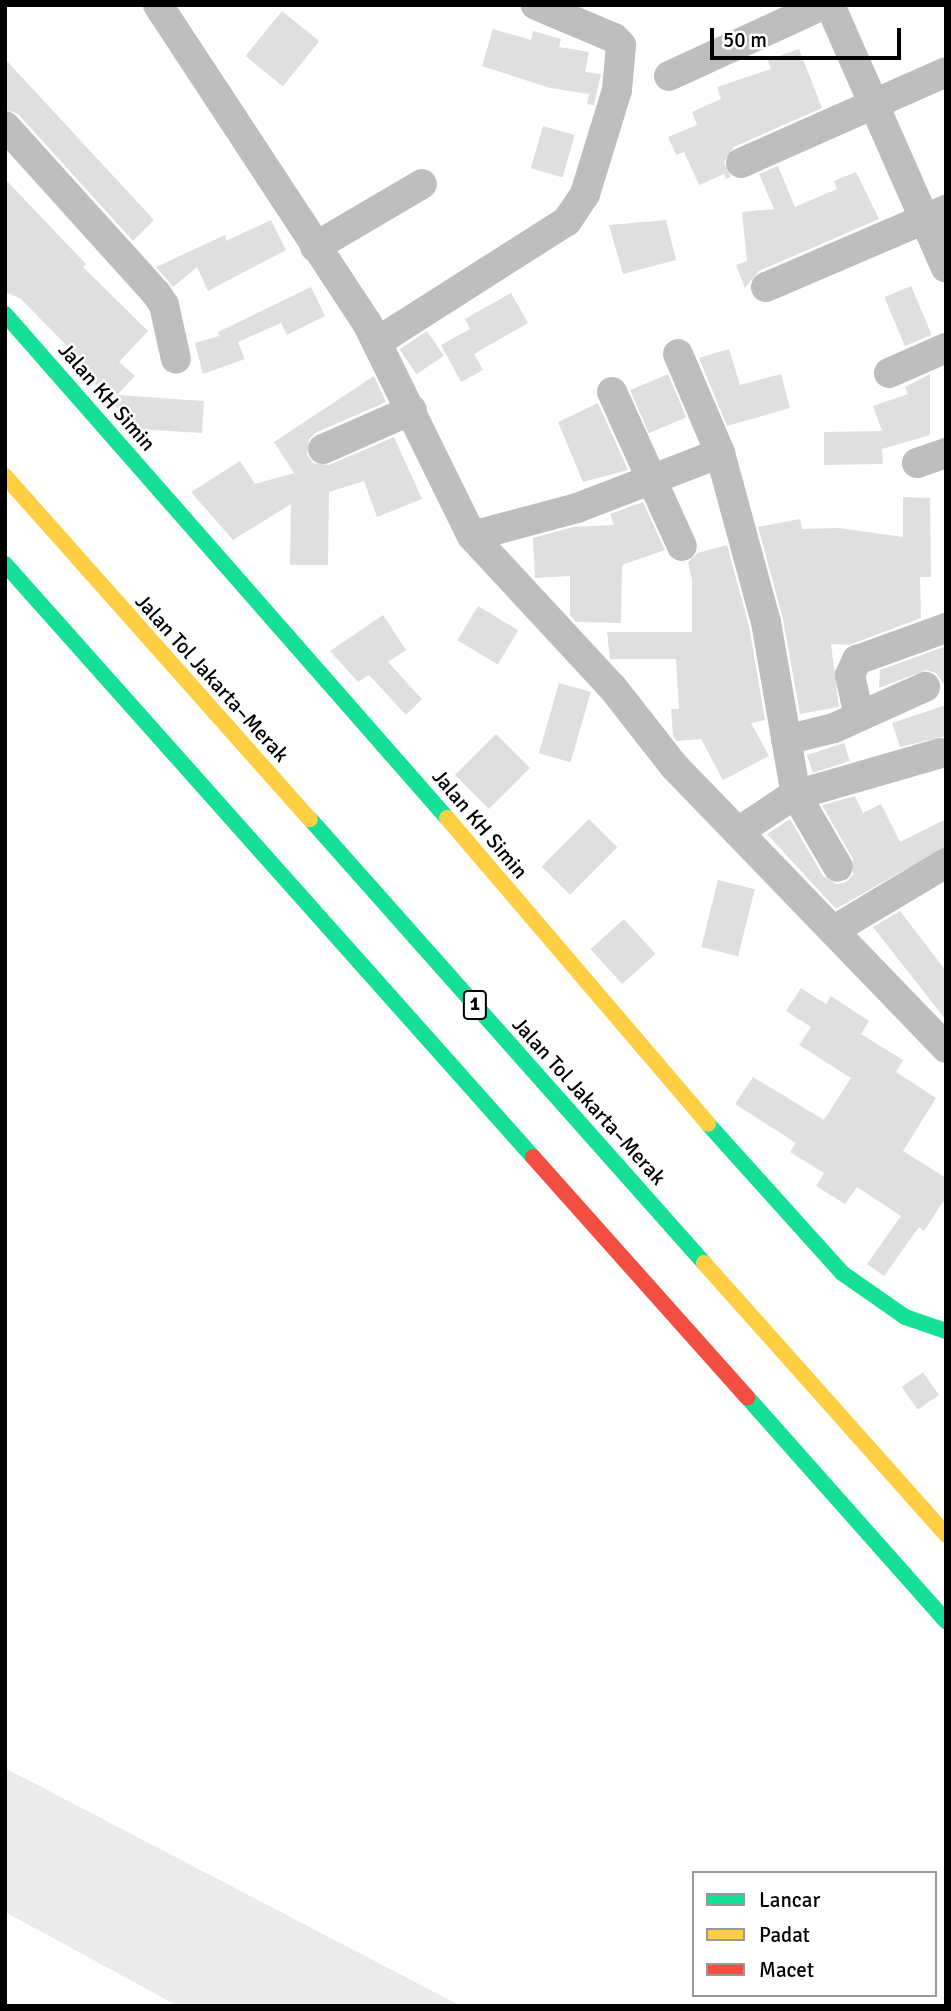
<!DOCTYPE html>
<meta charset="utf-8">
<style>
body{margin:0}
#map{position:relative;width:951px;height:2011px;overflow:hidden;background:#fff;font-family:Signika,sans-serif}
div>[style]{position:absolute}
.green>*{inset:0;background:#ebebeb}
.building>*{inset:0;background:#dfdfdf;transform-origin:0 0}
.street>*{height:30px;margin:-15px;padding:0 15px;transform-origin:15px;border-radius:15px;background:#bebebe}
.fast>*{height:16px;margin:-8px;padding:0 8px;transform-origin:8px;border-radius:8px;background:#16e098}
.slow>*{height:16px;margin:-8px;padding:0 8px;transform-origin:8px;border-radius:8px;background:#ffcf43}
.jam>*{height:16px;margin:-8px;padding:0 8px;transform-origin:8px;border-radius:8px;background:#f24e42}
span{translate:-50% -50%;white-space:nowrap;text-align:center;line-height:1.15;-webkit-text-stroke:5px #fff;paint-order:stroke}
.shield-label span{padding:2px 5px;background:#fff;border:2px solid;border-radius:5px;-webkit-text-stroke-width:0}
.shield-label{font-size:19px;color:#000;font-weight:700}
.street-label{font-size:21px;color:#000}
.frame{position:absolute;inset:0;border:7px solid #000;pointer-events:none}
.legend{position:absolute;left:692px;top:1871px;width:245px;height:126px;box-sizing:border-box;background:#fff;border:2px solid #999;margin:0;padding:9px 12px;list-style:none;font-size:21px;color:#000}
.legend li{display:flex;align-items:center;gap:14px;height:35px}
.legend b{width:35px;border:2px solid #999}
.scale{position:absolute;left:710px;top:28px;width:191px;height:32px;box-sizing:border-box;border:4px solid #000;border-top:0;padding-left:9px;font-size:21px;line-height:24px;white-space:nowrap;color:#000;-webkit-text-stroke:5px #fff;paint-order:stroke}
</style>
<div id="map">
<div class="green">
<i style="clip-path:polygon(5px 1768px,461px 2006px,178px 2006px,5px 1912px)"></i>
</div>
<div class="building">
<i style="left:282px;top:11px;width:48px;height:58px;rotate:39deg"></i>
<i style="clip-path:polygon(493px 29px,531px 40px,533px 31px,561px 39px,559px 47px,589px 52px,585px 72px,601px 74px,594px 105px,587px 104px,589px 94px,550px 88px,482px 66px)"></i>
<i style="clip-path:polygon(799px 49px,822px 108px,734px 147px,724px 162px,731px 177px,726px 179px,724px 174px,699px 185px,684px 152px,676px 155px,668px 137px,697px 125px,692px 112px,721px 99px,717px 87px,771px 69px,768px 60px)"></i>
<i style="clip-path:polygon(5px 59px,154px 220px,133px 241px,18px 114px,5px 109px)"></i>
<i style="left:543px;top:126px;width:33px;height:44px;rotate:16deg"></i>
<i style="clip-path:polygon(778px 166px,795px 207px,837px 189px,834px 181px,856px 172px,879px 219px,759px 271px,745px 288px,736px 265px,747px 261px,742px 212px,774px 209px,759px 174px)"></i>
<i style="clip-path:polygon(5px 179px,86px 264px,83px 267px,148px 331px,119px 362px,135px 376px,117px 395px,204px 401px,202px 433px,136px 429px,67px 352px,70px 349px,21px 299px,5px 292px)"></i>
<i style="clip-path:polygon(271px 220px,286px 250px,208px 291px,197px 267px,173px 287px,156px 267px,225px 235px,226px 241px)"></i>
<i style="clip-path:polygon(666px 220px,676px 260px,623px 274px,609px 225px)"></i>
<i style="left:911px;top:286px;width:53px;height:29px;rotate:67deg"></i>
<i style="clip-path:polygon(311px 287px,325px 316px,287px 335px,281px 323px,238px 342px,245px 359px,203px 374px,195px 343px,219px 336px,218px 332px)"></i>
<i style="clip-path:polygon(511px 293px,528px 323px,474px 354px,483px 370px,461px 382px,441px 345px,470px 329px,465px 319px)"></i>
<i style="left:427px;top:331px;width:30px;height:33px;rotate:56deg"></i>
<i style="clip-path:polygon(729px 349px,740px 385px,781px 374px,790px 408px,727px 426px,699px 358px)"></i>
<i style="left:668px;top:374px;width:47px;height:41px;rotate:67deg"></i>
<i style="clip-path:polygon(930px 374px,930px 435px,882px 449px,883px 464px,824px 465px,824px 432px,882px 431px,873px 406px,908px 394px,905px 387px)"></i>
<i style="clip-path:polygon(374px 376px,386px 402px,315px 433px,309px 439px,307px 455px,313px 463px,329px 465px,394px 437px,422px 499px,377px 517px,364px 481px,329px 492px,328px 565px,290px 565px,291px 504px,233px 540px,191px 492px,240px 461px,255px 484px,294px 473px,274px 442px)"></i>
<i style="clip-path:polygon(598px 403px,628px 470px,583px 482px,558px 422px)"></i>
<i style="clip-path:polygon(903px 497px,930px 498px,931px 577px,920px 577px,921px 618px,849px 645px,831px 644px,839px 707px,800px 714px,783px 619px,758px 527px,800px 519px,802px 529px,839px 528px,903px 537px)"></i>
<i style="clip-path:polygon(643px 502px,665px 550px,622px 565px,621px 623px,576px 622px,570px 615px,570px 576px,535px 578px,533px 538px,573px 527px,614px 525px,610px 514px)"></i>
<i style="clip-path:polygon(727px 545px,749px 626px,765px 720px,751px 723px,769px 756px,723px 780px,701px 739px,677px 741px,673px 736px,671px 709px,679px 709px,676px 659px,610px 659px,607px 632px,692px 632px,692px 580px,688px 562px,698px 553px)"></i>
<i style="left:478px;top:606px;width:47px;height:40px;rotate:31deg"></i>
<i style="clip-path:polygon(383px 615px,406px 650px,388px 662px,422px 699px,406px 715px,369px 675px,358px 682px,330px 651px)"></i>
<i style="clip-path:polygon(944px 647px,946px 687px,936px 673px,926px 670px,879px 688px,880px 670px)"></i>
<i style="left:559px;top:683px;width:33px;height:73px;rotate:16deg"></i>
<i style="clip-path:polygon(946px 705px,946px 736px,900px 747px,892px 723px)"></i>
<i style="left:496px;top:734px;width:48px;height:58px;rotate:45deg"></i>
<i style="left:844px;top:743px;width:19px;height:39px;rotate:72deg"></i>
<i style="clip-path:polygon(855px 796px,863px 813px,881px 804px,900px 842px,946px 819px,946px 846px,836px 909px,767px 834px,790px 819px,823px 876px,837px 884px,846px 882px,853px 875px,853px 859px,822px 805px)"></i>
<i style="left:589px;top:819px;width:40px;height:67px;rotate:45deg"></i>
<i style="left:718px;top:880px;width:38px;height:69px;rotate:14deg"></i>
<i style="clip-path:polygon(900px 911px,946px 971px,946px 1020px,873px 927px)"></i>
<i style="left:624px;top:919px;width:47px;height:45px;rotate:48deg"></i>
<i style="clip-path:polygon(801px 988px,826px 1004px,831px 996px,869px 1021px,861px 1034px,903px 1060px,896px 1072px,936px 1098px,903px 1151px,946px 1178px,946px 1197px,924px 1231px,919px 1227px,884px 1276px,867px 1264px,901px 1216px,857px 1187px,845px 1204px,816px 1186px,824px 1173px,790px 1152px,796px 1143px,735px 1104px,753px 1077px,824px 1120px,851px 1078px,799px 1045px,811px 1027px,786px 1011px)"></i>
<i style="left:923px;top:1372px;width:28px;height:26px;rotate:55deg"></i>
</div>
<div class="street">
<i style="left:158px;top:5px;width:381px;rotate:56.7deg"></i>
<i style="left:367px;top:323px;width:237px;rotate:63.8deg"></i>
<i style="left:472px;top:536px;width:207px;rotate:47.2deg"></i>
<i style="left:613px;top:688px;width:99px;rotate:52deg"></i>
<i style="left:674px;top:766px;width:392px;rotate:46deg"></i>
<i style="left:830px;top:5px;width:287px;rotate:66.2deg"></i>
<i style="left:669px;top:76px;width:170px;rotate:-24.8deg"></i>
<i style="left:5px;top:126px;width:225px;rotate:47.9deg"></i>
<i style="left:156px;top:293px;width:14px;rotate:56deg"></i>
<i style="left:164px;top:305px;width:55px;rotate:77.5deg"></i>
<i style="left:741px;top:163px;width:224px;rotate:-23.9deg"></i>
<i style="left:315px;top:247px;width:124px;rotate:-30.5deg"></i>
<i style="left:766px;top:287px;width:196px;rotate:-23.2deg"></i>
<i style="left:377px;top:342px;width:225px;rotate:-32.5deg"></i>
<i style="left:567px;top:221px;width:32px;rotate:-56deg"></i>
<i style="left:585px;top:194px;width:109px;rotate:-72.9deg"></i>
<i style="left:617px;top:90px;width:45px;rotate:-84.9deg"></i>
<i style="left:621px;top:45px;width:10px;rotate:-135deg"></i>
<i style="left:614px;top:38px;width:85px;rotate:-157.1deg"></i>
<i style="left:678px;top:354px;width:108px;rotate:67deg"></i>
<i style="left:720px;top:453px;width:175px;rotate:74.8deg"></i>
<i style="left:766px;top:622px;width:176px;rotate:80.2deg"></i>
<i style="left:796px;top:795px;width:83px;rotate:59.7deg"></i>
<i style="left:889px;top:373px;width:62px;rotate:-23.7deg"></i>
<i style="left:612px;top:392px;width:169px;rotate:65.6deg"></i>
<i style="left:323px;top:449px;width:97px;rotate:-23.7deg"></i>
<i style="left:917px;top:463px;width:31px;rotate:-19deg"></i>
<i style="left:472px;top:536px;width:109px;rotate:-14.9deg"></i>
<i style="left:577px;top:508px;width:153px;rotate:-21deg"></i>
<i style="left:859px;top:716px;width:42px;rotate:-102.4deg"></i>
<i style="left:850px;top:675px;width:17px;rotate:-65deg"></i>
<i style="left:857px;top:660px;width:95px;rotate:-19.8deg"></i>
<i style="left:786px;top:740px;width:49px;rotate:-14deg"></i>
<i style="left:834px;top:728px;width:100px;rotate:-24.3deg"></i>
<i style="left:738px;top:832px;width:65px;rotate:-33.7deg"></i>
<i style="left:792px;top:796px;width:155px;rotate:-16.1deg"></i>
<i style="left:834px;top:930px;width:131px;rotate:-30.9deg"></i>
</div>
<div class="fast">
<i style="left:5px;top:314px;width:670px;rotate:48.75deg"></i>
<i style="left:5px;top:564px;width:794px;rotate:48.32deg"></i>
<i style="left:310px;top:819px;width:594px;rotate:48.41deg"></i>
<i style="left:708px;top:1124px;width:200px;rotate:48deg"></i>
<i style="left:842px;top:1273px;width:77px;rotate:34.9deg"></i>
<i style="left:905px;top:1317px;width:43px;rotate:18.9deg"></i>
<i style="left:747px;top:1397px;width:300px;rotate:48.4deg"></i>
</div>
<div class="slow">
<i style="left:5px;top:476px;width:459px;rotate:48.4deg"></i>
<i style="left:447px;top:818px;width:402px;rotate:49.5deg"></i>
<i style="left:704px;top:1263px;width:364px;rotate:48.3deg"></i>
</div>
<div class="jam">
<i style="left:533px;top:1157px;width:322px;rotate:48.3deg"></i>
</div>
<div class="shield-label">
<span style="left:475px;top:1005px">1</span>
</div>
<div class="street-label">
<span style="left:107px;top:397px;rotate:49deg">Jalan KH Simin</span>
<span style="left:212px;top:678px;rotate:48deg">Jalan Tol Jakarta–Merak</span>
<span style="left:480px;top:824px;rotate:50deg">Jalan KH Simin</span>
<span style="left:589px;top:1101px;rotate:48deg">Jalan Tol Jakarta–Merak</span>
</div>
<div class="frame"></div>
<ul class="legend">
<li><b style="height:9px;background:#16e098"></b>Lancar</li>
<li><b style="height:9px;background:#ffcf43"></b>Padat</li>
<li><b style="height:9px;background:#f24e42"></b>Macet</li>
</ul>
<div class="scale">50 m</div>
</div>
